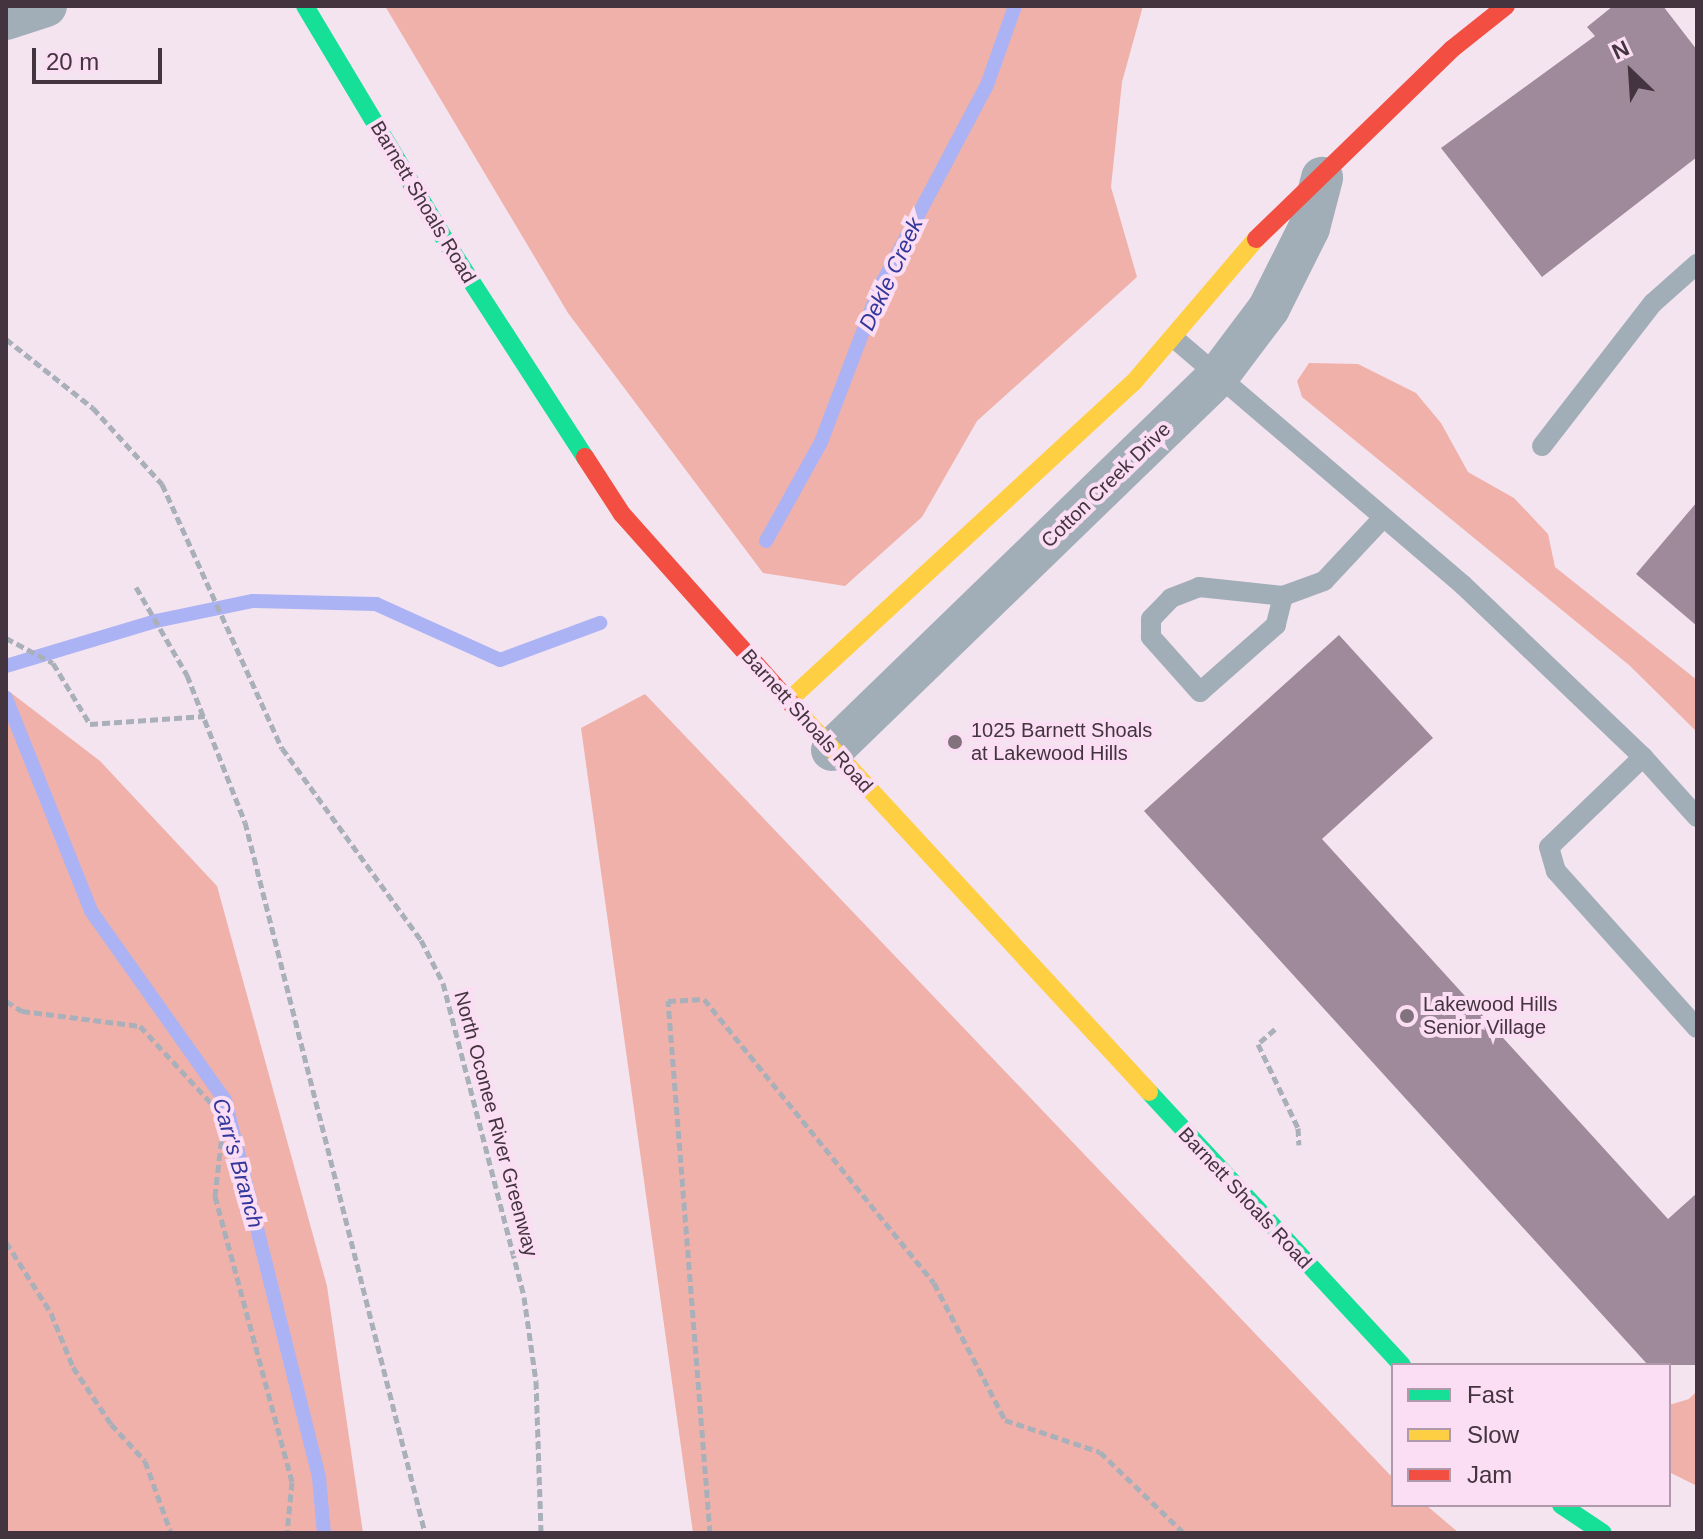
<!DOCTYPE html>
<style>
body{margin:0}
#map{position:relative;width:1703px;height:1539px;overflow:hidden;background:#f4e4f0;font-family:Arial,sans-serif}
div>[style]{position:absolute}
.forest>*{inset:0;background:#f0b1aa}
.stream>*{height:14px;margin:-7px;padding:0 7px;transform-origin:7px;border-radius:7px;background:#abb3f4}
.building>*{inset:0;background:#9f8a9b}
.path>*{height:5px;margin-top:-2.5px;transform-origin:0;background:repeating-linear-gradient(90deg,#a9b0b9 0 8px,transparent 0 12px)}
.lane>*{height:20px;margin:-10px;padding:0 10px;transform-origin:10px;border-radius:10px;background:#a2aeb7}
.street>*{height:42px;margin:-21px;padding:0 21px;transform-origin:21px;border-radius:21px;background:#a2aeb7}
.fast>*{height:18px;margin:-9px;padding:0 9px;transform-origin:9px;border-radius:9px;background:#16e098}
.slow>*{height:18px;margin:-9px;padding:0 9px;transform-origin:9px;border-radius:9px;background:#ffcf43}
.jam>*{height:18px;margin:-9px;padding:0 9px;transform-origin:9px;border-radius:9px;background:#f24e42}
.dots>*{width:22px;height:22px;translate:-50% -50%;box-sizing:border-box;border:4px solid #fbddf4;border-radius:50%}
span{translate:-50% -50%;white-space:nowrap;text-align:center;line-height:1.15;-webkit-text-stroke:8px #fbddf4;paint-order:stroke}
.street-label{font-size:20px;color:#43343f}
.poi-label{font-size:20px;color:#43343f}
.left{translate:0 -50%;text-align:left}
.water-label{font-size:22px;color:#32379b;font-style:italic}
.frame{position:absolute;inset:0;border:8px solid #43343f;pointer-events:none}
.legend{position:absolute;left:1391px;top:1363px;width:280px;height:144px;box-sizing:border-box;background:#fbddf4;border:2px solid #b199ac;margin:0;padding:10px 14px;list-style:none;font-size:24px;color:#43343f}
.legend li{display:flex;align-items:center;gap:16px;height:40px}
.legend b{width:40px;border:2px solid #b199ac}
.north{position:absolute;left:1591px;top:32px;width:80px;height:80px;-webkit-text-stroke:6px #fbddf4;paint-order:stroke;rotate:335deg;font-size:22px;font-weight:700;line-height:32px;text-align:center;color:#43343f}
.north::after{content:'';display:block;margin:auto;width:28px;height:36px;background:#43343f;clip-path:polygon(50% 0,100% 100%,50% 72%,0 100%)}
.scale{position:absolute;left:32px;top:48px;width:130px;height:36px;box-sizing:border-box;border:4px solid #43343f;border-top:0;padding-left:10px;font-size:24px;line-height:28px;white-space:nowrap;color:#43343f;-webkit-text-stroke:6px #fbddf4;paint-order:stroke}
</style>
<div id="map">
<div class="forest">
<i style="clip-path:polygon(385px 6px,1143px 6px,1122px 82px,1111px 187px,1137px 277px,977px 421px,922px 517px,845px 586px,763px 573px,568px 313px)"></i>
<i style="clip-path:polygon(1309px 363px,1358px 364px,1416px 393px,1441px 423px,1468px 472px,1514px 498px,1548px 534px,1555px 567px,1697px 680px,1697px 732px,1629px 665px,1302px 397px,1297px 381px)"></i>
<i style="clip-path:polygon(6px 689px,100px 761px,217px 886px,327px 1286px,363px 1533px,6px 1533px)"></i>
<i style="clip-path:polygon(645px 694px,1393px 1478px,1393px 1505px,1426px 1505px,1459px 1533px,693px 1533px,581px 728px)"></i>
<i style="clip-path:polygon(1697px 1391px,1697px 1486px,1669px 1472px,1669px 1405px,1689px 1399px)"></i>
</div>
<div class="stream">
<i style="left:766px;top:541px;width:113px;rotate:-60.9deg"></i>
<i style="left:821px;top:442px;width:166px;rotate:-69.2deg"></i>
<i style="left:880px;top:287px;width:229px;rotate:-62.1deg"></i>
<i style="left:987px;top:85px;width:84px;rotate:-70.5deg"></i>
<i style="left:6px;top:666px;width:157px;rotate:-16.7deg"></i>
<i style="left:156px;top:621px;width:99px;rotate:-11.7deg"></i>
<i style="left:253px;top:601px;width:123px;rotate:1.4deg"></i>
<i style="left:376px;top:604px;width:136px;rotate:24.3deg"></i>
<i style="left:500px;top:660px;width:107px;rotate:-20.3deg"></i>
<i style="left:6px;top:698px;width:229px;rotate:68.2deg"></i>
<i style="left:91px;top:911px;width:232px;rotate:54.7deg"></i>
<i style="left:225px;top:1100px;width:390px;rotate:76deg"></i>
<i style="left:319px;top:1478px;width:55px;rotate:84.8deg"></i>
</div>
<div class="building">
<i style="clip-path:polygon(1613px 6px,1663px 6px,1697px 50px,1697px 157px,1542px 277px,1441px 148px,1595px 36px,1587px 27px)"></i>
<i style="clip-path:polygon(1697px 502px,1697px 626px,1636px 574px)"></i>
<i style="clip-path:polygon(1339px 635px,1433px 738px,1322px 839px,1668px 1219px,1697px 1193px,1697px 1365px,1648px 1365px,1144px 811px)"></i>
</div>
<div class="path">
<i style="left:6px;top:339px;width:111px;rotate:38.4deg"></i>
<i style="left:93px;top:408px;width:103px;rotate:47.8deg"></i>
<i style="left:162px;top:484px;width:290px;rotate:65.6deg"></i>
<i style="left:282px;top:748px;width:237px;rotate:54.1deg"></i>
<i style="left:421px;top:940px;width:48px;rotate:62.9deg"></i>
<i style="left:443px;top:983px;width:324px;rotate:75.5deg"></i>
<i style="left:524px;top:1297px;width:85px;rotate:81.9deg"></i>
<i style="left:536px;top:1381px;width:152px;rotate:88.1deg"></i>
<i style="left:136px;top:587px;width:102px;rotate:59.9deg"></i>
<i style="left:187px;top:675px;width:158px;rotate:68.5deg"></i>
<i style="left:245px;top:822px;width:733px;rotate:75.79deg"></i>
<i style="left:6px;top:638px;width:53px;rotate:28deg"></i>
<i style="left:53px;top:663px;width:71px;rotate:58.8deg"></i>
<i style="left:90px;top:724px;width:115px;rotate:-4deg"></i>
<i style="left:6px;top:1001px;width:19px;rotate:32deg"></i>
<i style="left:22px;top:1011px;width:119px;rotate:7.2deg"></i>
<i style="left:140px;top:1026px;width:124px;rotate:47.3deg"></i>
<i style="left:224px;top:1117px;width:80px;rotate:96.5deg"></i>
<i style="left:215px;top:1196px;width:296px;rotate:74.9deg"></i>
<i style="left:292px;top:1482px;width:51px;rotate:95.6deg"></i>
<i style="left:1275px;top:1029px;width:23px;rotate:139deg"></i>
<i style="left:1258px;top:1044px;width:93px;rotate:64.5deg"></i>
<i style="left:1298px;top:1128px;width:17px;rotate:87deg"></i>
<i style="left:6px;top:1242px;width:84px;rotate:57.6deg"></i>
<i style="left:51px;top:1313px;width:58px;rotate:67.8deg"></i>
<i style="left:73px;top:1367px;width:69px;rotate:56.3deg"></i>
<i style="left:111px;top:1424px;width:50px;rotate:47.4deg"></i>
<i style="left:145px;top:1461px;width:77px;rotate:70.1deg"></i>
<i style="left:710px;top:1533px;width:534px;rotate:-94.51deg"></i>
<i style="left:668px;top:1001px;width:36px;rotate:-3deg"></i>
<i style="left:704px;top:999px;width:365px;rotate:51deg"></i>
<i style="left:934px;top:1283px;width:154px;rotate:62.6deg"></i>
<i style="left:1005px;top:1420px;width:100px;rotate:18.6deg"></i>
<i style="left:1100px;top:1452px;width:117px;rotate:44deg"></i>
</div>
<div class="lane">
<i style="left:1175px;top:339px;width:379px;rotate:40.5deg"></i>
<i style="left:1463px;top:585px;width:249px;rotate:43.7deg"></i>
<i style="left:1643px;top:757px;width:81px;rotate:48deg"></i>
<i style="left:1542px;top:446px;width:181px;rotate:-52.2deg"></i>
<i style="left:1653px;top:303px;width:59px;rotate:-41.6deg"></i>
<i style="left:1283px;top:596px;width:30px;rotate:104deg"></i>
<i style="left:1276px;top:625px;width:101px;rotate:138.6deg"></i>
<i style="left:1200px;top:692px;width:74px;rotate:-131.7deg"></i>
<i style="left:1151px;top:637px;width:18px;rotate:-90deg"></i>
<i style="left:1151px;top:619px;width:29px;rotate:-46deg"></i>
<i style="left:1171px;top:598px;width:30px;rotate:-21deg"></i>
<i style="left:1199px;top:587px;width:84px;rotate:6.1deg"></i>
<i style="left:1283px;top:596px;width:44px;rotate:-20.1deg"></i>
<i style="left:1324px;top:581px;width:86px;rotate:-46.9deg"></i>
<i style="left:1643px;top:757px;width:130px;rotate:136.2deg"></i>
<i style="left:1549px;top:847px;width:25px;rotate:74deg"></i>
<i style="left:1556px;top:871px;width:211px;rotate:48.1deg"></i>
</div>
<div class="street">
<i style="left:6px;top:19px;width:42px;rotate:-18deg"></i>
<i style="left:832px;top:750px;width:537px;rotate:-44.1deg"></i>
<i style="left:1218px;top:376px;width:85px;rotate:-53.1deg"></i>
<i style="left:1269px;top:308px;width:89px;rotate:-63.4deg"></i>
<i style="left:1309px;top:228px;width:52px;rotate:-75.4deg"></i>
</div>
<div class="fast">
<i style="left:305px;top:6px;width:284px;rotate:59.1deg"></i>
<i style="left:451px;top:250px;width:247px;rotate:57.1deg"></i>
<i style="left:1149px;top:1092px;width:372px;rotate:47.2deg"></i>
<i style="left:1561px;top:1505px;width:50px;rotate:33.7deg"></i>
</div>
<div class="slow">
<i style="left:788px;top:701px;width:469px;rotate:-42.7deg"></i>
<i style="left:1133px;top:383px;width:189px;rotate:-49.5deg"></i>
<i style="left:801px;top:715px;width:513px;rotate:47.29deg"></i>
</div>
<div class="jam">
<i style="left:1256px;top:239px;width:273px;rotate:-44.1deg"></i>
<i style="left:1452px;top:49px;width:69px;rotate:-38.5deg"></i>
<i style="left:585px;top:457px;width:68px;rotate:57deg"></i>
<i style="left:622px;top:514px;width:269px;rotate:48.3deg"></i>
</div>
<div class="dots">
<i style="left:955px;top:742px;background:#81727d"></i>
<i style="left:1407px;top:1016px;background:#81727d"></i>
</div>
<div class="street-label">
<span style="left:423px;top:202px;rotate:59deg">Barnett Shoals Road</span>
<span style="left:1106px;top:485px;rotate:-44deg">Cotton Creek Drive</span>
<span style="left:807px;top:721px;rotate:48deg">Barnett Shoals Road</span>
<span style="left:496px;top:1124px;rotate:75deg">North Oconee River Greenway</span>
<span style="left:1245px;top:1198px;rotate:47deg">Barnett Shoals Road</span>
</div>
<div class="poi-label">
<span class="left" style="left:971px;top:742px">1025 Barnett Shoals<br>at Lakewood Hills</span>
<span class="left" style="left:1423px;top:1016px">Lakewood Hills<br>Senior Village</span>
</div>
<div class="water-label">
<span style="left:891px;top:274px;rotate:-65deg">Dekle Creek</span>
<span style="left:238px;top:1163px;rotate:74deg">Carr's Branch</span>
</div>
<div class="frame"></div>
<ul class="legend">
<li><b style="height:10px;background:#16e098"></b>Fast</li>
<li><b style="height:10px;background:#ffcf43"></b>Slow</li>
<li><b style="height:10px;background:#f24e42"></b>Jam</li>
</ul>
<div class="north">N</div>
<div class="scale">20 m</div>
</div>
